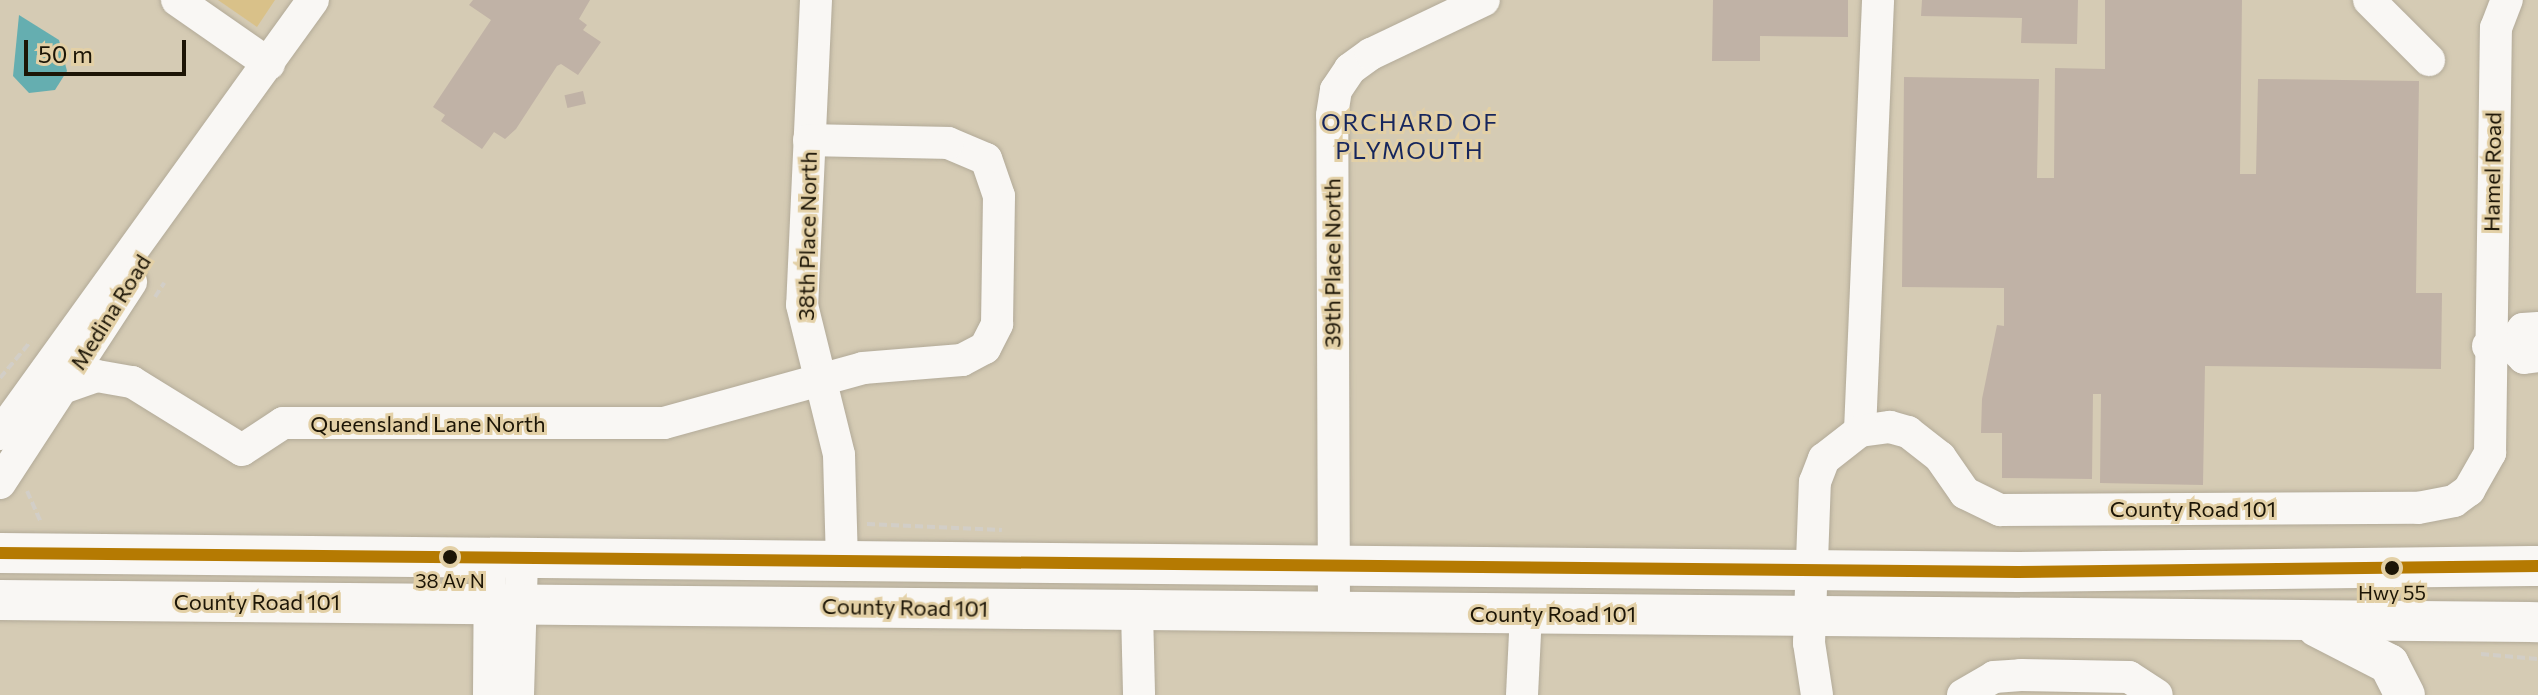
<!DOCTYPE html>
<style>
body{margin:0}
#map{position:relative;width:2538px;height:695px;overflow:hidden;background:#d5cbb4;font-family:Commissioner,sans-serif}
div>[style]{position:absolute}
.green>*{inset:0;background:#d9c189}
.water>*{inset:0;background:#65aeb0}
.building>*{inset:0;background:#c0b2a6;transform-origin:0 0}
.path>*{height:4px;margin-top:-2px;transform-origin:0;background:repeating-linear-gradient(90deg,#d2cec7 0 8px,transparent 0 12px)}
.roads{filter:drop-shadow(0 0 2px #b2aa98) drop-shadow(0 0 2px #b2aa98)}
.minor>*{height:32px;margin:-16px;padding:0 16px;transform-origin:16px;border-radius:16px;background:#f9f7f4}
.major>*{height:40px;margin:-20px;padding:0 20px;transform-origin:20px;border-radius:20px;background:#f9f7f4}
.bus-1>*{height:12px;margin:-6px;padding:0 6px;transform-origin:6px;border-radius:6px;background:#b57a02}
.dots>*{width:22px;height:22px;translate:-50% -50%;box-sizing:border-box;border:4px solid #e3d0a6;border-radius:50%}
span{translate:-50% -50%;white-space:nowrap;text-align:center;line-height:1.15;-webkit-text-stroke:6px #e3d0a6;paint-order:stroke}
.bus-label{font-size:20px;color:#1c1506}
.street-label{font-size:22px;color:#1c1506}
.neighbourhood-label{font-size:24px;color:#16265d;letter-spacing:2px}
.scale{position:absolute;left:24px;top:40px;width:162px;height:36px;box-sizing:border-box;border:4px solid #1c1506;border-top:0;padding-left:10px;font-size:24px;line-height:28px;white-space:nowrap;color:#1c1506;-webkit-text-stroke:6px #e3d0a6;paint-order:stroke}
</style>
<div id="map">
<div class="green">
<i style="clip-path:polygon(218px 0,275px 0,257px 27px)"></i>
</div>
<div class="water">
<i style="clip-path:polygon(19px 15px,59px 40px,67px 71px,55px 90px,29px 93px,13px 76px)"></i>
</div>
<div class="building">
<i style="clip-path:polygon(473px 0,590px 0,579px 19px,587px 25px,583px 30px,601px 42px,578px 75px,561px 64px,557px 66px,516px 129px,505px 139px,494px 132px,482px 149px,441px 121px,445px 115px,433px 107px,491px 20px,469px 5px)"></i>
<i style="clip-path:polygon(1713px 0,1848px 0,1848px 37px,1760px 36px,1760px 61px,1712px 61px)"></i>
<i style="clip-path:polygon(1922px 0,2078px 0,2077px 44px,2021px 43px,2022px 18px,1921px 16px)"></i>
<i style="clip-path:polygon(2105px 0,2242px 0,2240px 174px,2256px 174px,2258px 79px,2419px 81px,2416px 293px,2442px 293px,2441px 369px,2205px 366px,2203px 485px,2100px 483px,2101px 394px,2093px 394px,2092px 479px,2002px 478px,2002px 433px,1981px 433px,1982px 399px,1997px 325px,2004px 326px,2004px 288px,1902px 287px,1904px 77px,2039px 79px,2037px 178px,2054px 178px,2055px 68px,2105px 69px)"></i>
<i style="left:583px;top:91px;width:13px;height:19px;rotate:77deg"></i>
</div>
<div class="path">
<i style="left:155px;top:297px;width:17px;rotate:-57deg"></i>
<i style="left:0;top:378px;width:48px;rotate:-50deg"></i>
<i style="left:27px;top:491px;width:35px;rotate:66deg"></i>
<i style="left:867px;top:524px;width:135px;rotate:2.5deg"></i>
<i style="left:2481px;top:654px;width:57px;rotate:5deg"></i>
</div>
<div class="roads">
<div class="minor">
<i style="left:177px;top:0;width:112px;rotate:34.8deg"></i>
<i style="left:816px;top:0;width:305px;rotate:92.6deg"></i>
<i style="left:802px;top:305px;width:154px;rotate:76.1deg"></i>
<i style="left:839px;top:455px;width:108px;rotate:88.4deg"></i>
<i style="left:2369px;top:0;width:85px;rotate:45deg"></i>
<i style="left:2511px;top:345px;width:18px;rotate:45deg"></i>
<i style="left:2524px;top:358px;width:14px;rotate:-8deg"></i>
<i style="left:2488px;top:346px;width:23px;rotate:-2deg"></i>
<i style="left:2511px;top:345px;width:20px;rotate:-53deg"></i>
<i style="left:2523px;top:329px;width:15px;rotate:-4deg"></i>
<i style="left:62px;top:388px;width:37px;rotate:-19deg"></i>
<i style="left:97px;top:376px;width:36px;rotate:10deg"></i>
<i style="left:132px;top:382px;width:129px;rotate:31.7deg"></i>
<i style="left:242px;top:450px;width:49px;rotate:-33.4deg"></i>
<i style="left:283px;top:423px;width:381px"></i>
<i style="left:664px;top:423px;width:206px;rotate:-15.4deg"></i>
<i style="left:863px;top:368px;width:99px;rotate:-4.6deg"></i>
<i style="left:962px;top:360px;width:26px;rotate:-28deg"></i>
<i style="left:985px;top:348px;width:27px;rotate:-63deg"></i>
<i style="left:997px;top:324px;width:128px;rotate:-89.1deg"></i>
<i style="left:999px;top:196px;width:39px;rotate:-109deg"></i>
<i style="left:986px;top:159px;width:41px;rotate:-157.2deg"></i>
<i style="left:948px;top:143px;width:139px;rotate:-178.8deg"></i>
<i style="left:1860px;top:431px;width:431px;rotate:-87.6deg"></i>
<i style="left:0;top:434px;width:535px;rotate:-54.2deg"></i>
<i style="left:0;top:483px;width:240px;rotate:-56.9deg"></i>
<i style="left:1137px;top:611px;width:84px;rotate:88.6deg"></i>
<i style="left:1334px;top:612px;width:497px;rotate:-90.2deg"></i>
<i style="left:1332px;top:115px;width:25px;rotate:-81deg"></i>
<i style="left:1336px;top:90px;width:25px;rotate:-56deg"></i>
<i style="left:1350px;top:69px;width:26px;rotate:-36deg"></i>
<i style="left:1371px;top:54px;width:125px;rotate:-25.5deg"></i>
<i style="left:489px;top:695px;width:135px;rotate:-89.6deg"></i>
<i style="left:518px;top:695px;width:135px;rotate:-88.3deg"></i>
<i style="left:1522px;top:695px;width:81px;rotate:-87.2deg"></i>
<i style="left:1817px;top:695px;width:53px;rotate:-98.7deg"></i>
<i style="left:1809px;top:643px;width:161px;rotate:-87.9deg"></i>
<i style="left:1815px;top:482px;width:25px;rotate:-69deg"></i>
<i style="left:1824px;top:459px;width:46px;rotate:-37.9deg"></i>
<i style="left:1860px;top:431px;width:30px;rotate:-8deg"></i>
<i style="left:1890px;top:427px;width:19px;rotate:16deg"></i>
<i style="left:1908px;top:432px;width:41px;rotate:38deg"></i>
<i style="left:1940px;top:457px;width:44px;rotate:55.2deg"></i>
<i style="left:1965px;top:493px;width:39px;rotate:26deg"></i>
<i style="left:2000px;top:510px;width:418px;rotate:-0.3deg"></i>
<i style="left:2418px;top:508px;width:37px;rotate:-11deg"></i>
<i style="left:2454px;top:501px;width:19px;rotate:-36deg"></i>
<i style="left:2469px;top:490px;width:43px;rotate:-60.4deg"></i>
<i style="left:2490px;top:453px;width:425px;rotate:-89.2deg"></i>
<i style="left:2496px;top:28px;width:30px;rotate:-69deg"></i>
<i style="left:1963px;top:695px;width:36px;rotate:-30deg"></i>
<i style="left:1994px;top:677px;width:27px;rotate:-4deg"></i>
<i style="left:2021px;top:675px;width:108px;rotate:1.1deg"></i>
<i style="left:2129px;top:677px;width:33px;rotate:33deg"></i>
</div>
<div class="major">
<i style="left:0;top:553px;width:2018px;rotate:0.54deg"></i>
<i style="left:2018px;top:572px;width:520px;rotate:-0.66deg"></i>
<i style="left:0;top:600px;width:2538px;rotate:0.5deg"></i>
<i style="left:2317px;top:627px;width:81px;rotate:27.2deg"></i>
<i style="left:2389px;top:664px;width:35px;rotate:63deg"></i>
</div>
</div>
<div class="bus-1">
<i style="left:0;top:553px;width:2018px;rotate:0.54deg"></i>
<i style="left:2018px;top:572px;width:520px;rotate:-0.66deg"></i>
</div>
<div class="dots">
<i style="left:450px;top:557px;background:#1c1506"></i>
<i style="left:2392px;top:568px;background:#1c1506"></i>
</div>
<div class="bus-label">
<span style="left:450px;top:580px">38 Av N</span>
<span style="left:2392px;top:592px">Hwy 55</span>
</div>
<div class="street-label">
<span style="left:2492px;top:172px;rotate:-89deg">Hamel Road</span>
<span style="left:807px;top:236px;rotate:-89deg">38th Place North</span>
<span style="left:1332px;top:263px;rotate:-90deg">39th Place North</span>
<span style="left:110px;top:312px;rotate:-58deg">Medina Road</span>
<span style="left:428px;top:424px">Queensland Lane North</span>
<span style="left:2193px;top:509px">County Road 101</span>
<span style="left:257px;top:602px">County Road 101</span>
<span style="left:905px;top:607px;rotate:1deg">County Road 101</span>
<span style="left:1553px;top:614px">County Road 101</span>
</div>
<div class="neighbourhood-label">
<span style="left:1410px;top:136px">ORCHARD OF<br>PLYMOUTH</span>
</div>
<div class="scale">50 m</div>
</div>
